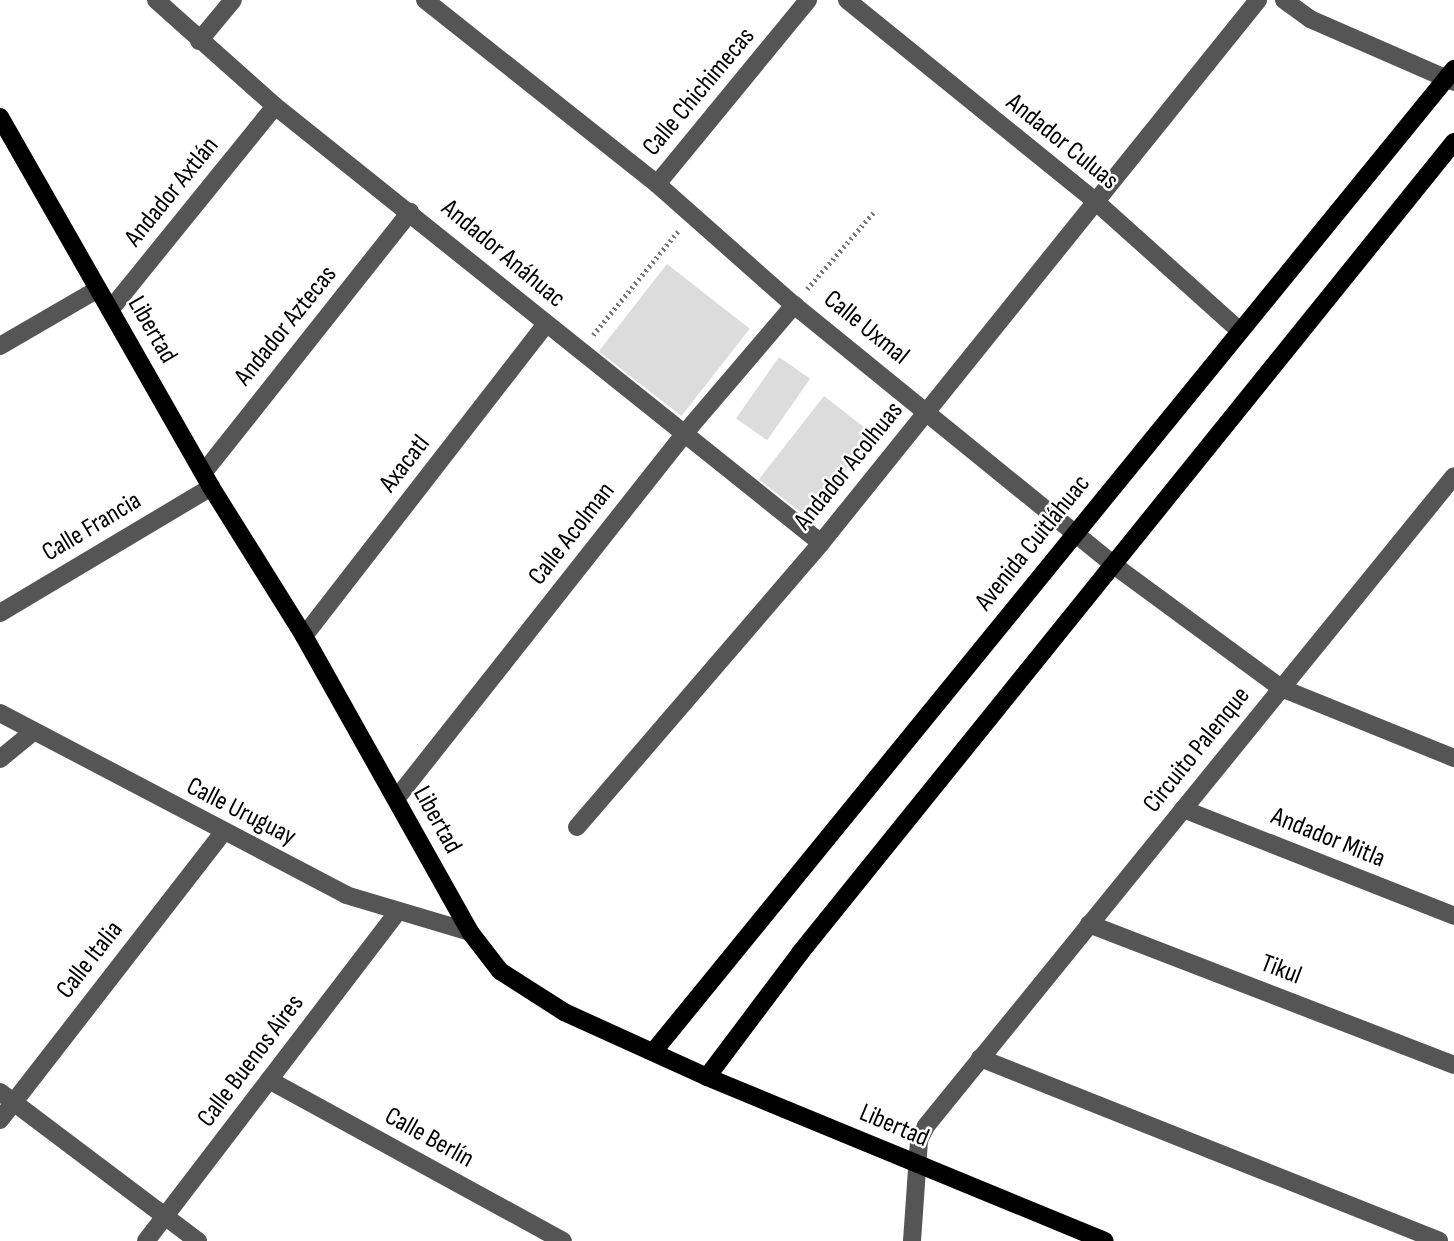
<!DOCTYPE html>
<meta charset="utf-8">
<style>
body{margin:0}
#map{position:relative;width:1454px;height:1241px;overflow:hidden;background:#fff;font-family:"Sofia Sans Condensed",sans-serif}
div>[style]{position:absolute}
.green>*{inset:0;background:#dcdcdc;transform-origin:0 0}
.path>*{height:4.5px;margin-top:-2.25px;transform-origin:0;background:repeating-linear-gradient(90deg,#777 0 2px,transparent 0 5.5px)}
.minor>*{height:18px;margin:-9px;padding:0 9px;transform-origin:9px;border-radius:9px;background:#555}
.major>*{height:18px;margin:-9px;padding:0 9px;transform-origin:9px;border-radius:9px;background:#000}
span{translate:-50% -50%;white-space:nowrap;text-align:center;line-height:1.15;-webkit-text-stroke:5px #fff;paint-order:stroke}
.street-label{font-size:26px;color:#000}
</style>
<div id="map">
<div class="green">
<i style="left:667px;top:264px;width:105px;height:111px;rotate:38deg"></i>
<i style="left:779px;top:357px;width:38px;height:75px;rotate:35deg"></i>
<i style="left:824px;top:396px;width:63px;height:106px;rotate:38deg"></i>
</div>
<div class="path">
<i style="left:807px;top:289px;width:101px;rotate:-49deg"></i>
<i style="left:593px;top:335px;width:134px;rotate:-50.7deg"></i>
</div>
<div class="minor">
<i style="left:156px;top:0;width:159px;rotate:41.7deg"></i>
<i style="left:275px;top:106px;width:699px;rotate:38.67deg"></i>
<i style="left:425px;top:0;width:296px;rotate:38.4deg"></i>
<i style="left:657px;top:184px;width:183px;rotate:41.5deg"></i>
<i style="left:794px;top:305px;width:414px;rotate:39.1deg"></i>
<i style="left:1115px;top:566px;width:206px;rotate:36.3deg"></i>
<i style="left:1281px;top:688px;width:187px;rotate:22deg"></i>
<i style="left:847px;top:0;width:318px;rotate:39deg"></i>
<i style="left:1094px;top:200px;width:195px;rotate:41.9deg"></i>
<i style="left:1284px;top:0;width:32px;rotate:36deg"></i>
<i style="left:1310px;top:19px;width:157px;rotate:23.6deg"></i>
<i style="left:199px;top:41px;width:53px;rotate:-50.3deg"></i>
<i style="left:657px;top:184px;width:238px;rotate:-50.6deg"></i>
<i style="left:110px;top:310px;width:262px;rotate:-51deg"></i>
<i style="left:0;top:346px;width:113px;rotate:-30.2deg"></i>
<i style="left:204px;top:472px;width:332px;rotate:-51.6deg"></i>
<i style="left:0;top:613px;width:246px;rotate:-30.8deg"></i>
<i style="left:304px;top:636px;width:395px;rotate:-52.2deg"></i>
<i style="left:0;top:713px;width:391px;rotate:27.7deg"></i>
<i style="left:346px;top:895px;width:129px;rotate:16.6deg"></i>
<i style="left:0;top:759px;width:43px;rotate:-39.3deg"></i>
<i style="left:396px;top:799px;width:465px;rotate:-51.7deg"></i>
<i style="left:684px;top:434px;width:170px;rotate:-49.5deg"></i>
<i style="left:1183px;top:809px;width:291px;rotate:21.5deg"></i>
<i style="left:577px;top:827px;width:374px;rotate:-49.3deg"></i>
<i style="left:821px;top:543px;width:697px;rotate:-51.17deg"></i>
<i style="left:1089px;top:924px;width:391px;rotate:21.1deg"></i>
<i style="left:980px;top:1058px;width:494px;rotate:21.7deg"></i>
<i style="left:269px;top:1080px;width:335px;rotate:28.7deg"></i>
<i style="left:0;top:1092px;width:248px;rotate:37deg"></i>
<i style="left:0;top:1120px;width:362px;rotate:-52.2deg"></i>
<i style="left:146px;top:1241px;width:413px;rotate:-52.6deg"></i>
<i style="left:912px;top:1241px;width:101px;rotate:-86deg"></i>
<i style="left:919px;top:1140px;width:16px;rotate:-63deg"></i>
<i style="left:926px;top:1126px;width:837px;rotate:-50.91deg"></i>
</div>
<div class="major">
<i style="left:0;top:117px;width:426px;rotate:60.3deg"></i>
<i style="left:211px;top:487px;width:176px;rotate:58deg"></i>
<i style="left:304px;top:636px;width:339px;rotate:60.7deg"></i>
<i style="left:470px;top:932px;width:49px;rotate:52.4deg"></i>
<i style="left:500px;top:971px;width:76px;rotate:32.6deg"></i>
<i style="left:564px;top:1012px;width:157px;rotate:24.4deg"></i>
<i style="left:707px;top:1077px;width:430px;rotate:22.4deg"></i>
<i style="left:654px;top:1051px;width:1267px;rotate:-50.83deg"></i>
<i style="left:707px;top:1077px;width:155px;rotate:-53.1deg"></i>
<i style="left:800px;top:953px;width:1042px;rotate:-51.12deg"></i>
</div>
<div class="street-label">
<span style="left:699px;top:92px;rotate:-50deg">Calle Chichimecas</span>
<span style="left:1062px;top:142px;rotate:39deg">Andador Culuas</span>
<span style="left:172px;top:192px;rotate:-51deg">Andador Axtlán</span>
<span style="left:503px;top:254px;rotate:40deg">Andador Anáhuac</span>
<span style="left:286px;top:326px;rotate:-51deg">Andador Aztecas</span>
<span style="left:866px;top:328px;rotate:39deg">Calle Uxmal</span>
<span style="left:152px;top:330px;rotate:60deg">Libertad</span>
<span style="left:405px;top:464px;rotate:-52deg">Axacatl</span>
<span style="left:849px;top:466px;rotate:-51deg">Andador Acolhuas</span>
<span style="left:92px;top:527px;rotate:-31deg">Calle Francia</span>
<span style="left:572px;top:534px;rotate:-52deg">Calle Acolman</span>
<span style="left:1033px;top:543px;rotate:-51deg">Avenida Cuitláhuac</span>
<span style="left:1197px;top:750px;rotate:-51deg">Circuito Palenque</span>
<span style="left:241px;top:812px;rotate:27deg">Calle Uruguay</span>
<span style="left:437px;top:820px;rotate:61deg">Libertad</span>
<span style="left:1328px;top:838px;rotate:22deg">Andador Mitla</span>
<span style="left:90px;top:960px;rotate:-52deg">Calle Italia</span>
<span style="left:1281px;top:970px;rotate:21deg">Tikul</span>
<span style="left:251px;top:1061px;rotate:-53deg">Calle Buenos Aires</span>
<span style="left:894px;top:1126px;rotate:23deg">Libertad</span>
<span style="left:429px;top:1138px;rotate:29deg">Calle Berlín</span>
</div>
</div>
